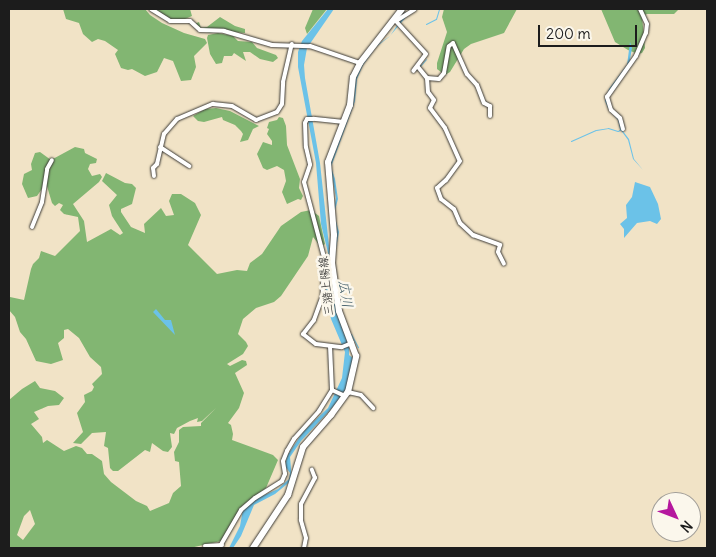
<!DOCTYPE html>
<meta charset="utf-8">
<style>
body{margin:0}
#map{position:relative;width:716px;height:557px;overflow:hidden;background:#f1e3c6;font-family:Delius,"Klee One",sans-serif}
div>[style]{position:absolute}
.forest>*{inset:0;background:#82b672}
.water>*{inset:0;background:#6bc2e8}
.stream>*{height:1px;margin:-0.5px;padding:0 0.5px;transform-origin:0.5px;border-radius:0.5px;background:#6bc2e8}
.roads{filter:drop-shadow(0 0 1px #3c3a36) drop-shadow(0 0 1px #3c3a36)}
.street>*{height:4px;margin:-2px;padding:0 2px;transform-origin:2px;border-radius:2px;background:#fff}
.primary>*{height:6px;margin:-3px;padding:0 3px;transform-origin:3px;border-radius:3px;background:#fff}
span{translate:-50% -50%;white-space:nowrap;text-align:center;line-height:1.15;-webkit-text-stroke:5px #fbf7ec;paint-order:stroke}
.street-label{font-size:12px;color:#1c1c1c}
.water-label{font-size:14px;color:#385663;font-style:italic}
.frame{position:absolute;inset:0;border:10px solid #1c1c1c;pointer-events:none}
.north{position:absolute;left:651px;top:492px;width:50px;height:50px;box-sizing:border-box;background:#fbf7ec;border:1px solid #a29f99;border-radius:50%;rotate:133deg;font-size:14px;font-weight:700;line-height:20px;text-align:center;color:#1c1c1c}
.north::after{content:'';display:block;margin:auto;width:18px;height:22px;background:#b5179e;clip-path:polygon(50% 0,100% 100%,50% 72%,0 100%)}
.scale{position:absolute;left:538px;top:25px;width:99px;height:22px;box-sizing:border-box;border:2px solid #1c1c1c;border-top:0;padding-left:6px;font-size:15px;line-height:18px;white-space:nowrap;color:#1c1c1c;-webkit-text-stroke:4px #fbf7ec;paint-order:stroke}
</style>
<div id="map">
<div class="forest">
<i style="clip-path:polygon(63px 9px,145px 9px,150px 15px,162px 23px,184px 33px,205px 39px,207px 43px,194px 56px,196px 67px,191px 80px,181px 81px,173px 61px,164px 58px,157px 72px,145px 76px,132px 69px,128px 70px,121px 68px,115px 54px,118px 50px,105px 41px,98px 39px,92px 42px,83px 34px,79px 23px,66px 19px)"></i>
<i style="clip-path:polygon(153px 9px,190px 9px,192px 16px,178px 22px,171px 21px)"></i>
<i style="clip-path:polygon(313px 9px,327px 9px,307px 34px,305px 28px)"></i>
<i style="clip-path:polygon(444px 9px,517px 9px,504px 33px,471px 44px,464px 49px,450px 72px,445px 75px,437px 69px,437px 63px,447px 32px,442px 17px)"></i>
<i style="clip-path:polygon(601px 9px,679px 9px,674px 14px,647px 14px,642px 16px,645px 48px,642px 53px,638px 54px,628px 50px,615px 42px)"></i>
<i style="clip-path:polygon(220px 17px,235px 26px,245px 29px,245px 33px,218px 31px,210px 33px,196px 29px,192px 25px,199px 22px,201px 28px,207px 27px)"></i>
<i style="clip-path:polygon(218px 33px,233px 36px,238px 41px,252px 42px,257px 48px,276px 55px,278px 58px,273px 62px,260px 59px,250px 52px,243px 52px,246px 61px,234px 53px,232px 56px,224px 56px,222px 63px,216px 64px,210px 54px,207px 38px,208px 35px)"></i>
<i style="clip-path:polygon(216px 108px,230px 111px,259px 126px,253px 129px,248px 140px,240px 142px,243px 134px,241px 131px,235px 125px,223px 120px,222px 117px,204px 122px,198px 121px,193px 116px,205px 109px)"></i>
<i style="clip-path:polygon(279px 117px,283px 118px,286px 126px,287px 145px,300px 179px,299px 188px,303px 196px,301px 200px,298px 199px,287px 204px,282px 192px,286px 181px,284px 170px,277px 166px,267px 170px,263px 168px,257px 154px,263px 142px,272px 145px,272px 141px,267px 134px,269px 129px,267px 128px,269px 122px,277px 120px)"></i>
<i style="clip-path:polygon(evenodd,75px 147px,84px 149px,85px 153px,97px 159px,96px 163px,90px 164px,88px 169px,92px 176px,100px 174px,102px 177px,99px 182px,73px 204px,84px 221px,87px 242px,111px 229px,120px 235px,123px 233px,112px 216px,109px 205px,117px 195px,102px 181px,106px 173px,125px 183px,132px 184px,136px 188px,132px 204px,121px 209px,121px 212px,131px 227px,145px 233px,144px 224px,161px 208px,166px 216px,174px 215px,169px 201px,172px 194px,181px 194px,195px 203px,201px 215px,188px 245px,217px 274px,237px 270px,247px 271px,250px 263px,262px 254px,281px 226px,301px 212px,311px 210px,319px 216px,325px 244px,321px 247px,313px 237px,308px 256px,281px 296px,274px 302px,256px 308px,243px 319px,238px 334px,246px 342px,248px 346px,243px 354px,227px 364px,230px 366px,242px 360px,246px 361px,247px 365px,235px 373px,244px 393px,239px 408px,228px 423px,231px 425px,233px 434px,232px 440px,273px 455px,278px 460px,266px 488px,242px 506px,221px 541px,190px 548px,9px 548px,9px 400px,22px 389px,35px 381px,40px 388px,55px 391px,64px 398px,59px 405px,48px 406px,34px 412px,39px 419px,31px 424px,42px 437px,43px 443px,47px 440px,64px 451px,76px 446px,82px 448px,87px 454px,92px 454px,102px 461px,104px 474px,111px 482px,136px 501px,147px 506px,150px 511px,169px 503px,173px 493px,181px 486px,179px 462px,175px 461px,174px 452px,179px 442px,179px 430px,183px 427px,201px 426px,201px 423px,216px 408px,202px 421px,197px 422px,198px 418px,190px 421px,177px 428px,174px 434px,170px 433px,172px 447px,168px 452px,163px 451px,152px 443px,150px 452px,145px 450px,118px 471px,113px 471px,110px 468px,108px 448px,104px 446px,106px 432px,92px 433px,81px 444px,73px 443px,83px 432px,77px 413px,85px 402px,84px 395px,92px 391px,94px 387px,92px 384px,102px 374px,101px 367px,90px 357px,79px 338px,68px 329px,64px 330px,64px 338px,58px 343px,63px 360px,51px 364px,36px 361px,26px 339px,20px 332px,15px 317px,9px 310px,9px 285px,10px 297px,24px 300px,31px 269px,33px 264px,39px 258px,41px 251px,55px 256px,80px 231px,78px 217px,64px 214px,60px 210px,63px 205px,59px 203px,55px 206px,52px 203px,46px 183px,37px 196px,28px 198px,22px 184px,24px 174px,32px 170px,31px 164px,35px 153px,40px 152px,51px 160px,75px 147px,30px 510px,35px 524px,23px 540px,17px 535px,24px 516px,30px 510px)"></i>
</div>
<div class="water">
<i style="clip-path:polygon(328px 9px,334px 9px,307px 48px,304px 65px,305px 78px,320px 163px,336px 310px,349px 347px,349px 355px,353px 358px,346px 390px,332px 408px,301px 441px,290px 457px,292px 480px,275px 494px,254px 505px,241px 536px,233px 548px,229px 548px,240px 526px,243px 509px,258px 498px,278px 489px,289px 479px,290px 473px,285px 466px,287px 456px,303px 432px,328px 408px,342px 378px,345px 352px,331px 319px,326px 290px,324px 266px,328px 266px,329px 257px,321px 224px,316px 163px,298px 67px,298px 52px,302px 41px)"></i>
<i style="clip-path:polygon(413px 9px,389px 37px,376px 47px,363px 65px,357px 79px,355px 101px,331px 167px,335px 179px,338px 199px,334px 214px,339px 232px,335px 254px,337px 231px,333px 214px,336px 198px,330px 164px,354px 100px,355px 80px,363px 63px,376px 46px,390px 36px,406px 12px,398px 17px)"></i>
<i style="clip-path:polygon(630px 42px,632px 48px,629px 65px,610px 90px,606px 99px,608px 106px,618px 118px,622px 130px,629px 139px,634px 159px,643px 170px,633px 159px,628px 140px,620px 129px,618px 120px,608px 108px,605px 101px,609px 89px,627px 65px)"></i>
<i style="clip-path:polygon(635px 182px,650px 187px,658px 204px,661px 219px,657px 224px,650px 221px,637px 223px,624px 238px,624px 229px,620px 224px,627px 218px,626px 205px,632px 197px)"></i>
<i style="clip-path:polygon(156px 309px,165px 320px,171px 320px,175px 335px,153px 312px)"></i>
</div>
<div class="stream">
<i style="left:426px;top:24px;width:11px;rotate:-27deg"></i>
<i style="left:436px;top:19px;width:10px;rotate:-73deg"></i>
<i style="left:420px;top:66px;width:9px;rotate:-49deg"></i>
<i style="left:571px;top:141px;width:27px;rotate:-24deg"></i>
<i style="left:596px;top:130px;width:12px;rotate:-9deg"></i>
<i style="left:608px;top:128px;width:10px;rotate:17deg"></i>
<i style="left:618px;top:131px;width:4px;rotate:-34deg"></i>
<i style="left:341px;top:294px;width:11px;rotate:90deg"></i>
<i style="left:351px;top:334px;width:15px;rotate:62deg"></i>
</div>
<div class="roads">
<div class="street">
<i style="left:151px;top:9px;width:22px;rotate:32deg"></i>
<i style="left:170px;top:21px;width:20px"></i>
<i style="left:190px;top:21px;width:13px;rotate:42deg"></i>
<i style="left:200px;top:30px;width:24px;rotate:2deg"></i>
<i style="left:224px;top:31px;width:50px;rotate:16.3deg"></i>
<i style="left:272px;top:45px;width:38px;rotate:2deg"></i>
<i style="left:310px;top:46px;width:53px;rotate:18.8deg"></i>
<i style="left:394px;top:19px;width:47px;rotate:47.6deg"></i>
<i style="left:426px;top:54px;width:21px;rotate:127deg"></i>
<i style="left:396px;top:21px;width:22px;rotate:-32deg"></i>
<i style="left:418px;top:67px;width:14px;rotate:51deg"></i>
<i style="left:427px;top:78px;width:14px;rotate:86deg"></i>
<i style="left:428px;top:92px;width:10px;rotate:53deg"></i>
<i style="left:434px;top:100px;width:9px;rotate:117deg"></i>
<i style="left:430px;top:108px;width:25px;rotate:53deg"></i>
<i style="left:445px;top:128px;width:36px;rotate:66deg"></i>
<i style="left:460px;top:161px;width:24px;rotate:126deg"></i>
<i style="left:446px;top:180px;width:12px;rotate:138deg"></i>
<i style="left:437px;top:188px;width:12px;rotate:70deg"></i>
<i style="left:441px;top:199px;width:16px;rotate:38deg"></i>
<i style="left:454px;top:209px;width:15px;rotate:67deg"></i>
<i style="left:460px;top:223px;width:18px;rotate:43deg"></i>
<i style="left:473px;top:235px;width:29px;rotate:20deg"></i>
<i style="left:500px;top:245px;width:7px;rotate:106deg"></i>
<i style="left:498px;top:252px;width:13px;rotate:63deg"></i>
<i style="left:427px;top:78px;width:12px;rotate:5deg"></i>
<i style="left:439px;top:79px;width:8px;rotate:-50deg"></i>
<i style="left:444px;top:73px;width:27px;rotate:-80deg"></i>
<i style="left:449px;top:46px;width:5px;rotate:-37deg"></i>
<i style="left:453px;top:43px;width:34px;rotate:66deg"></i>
<i style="left:467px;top:74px;width:15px;rotate:48deg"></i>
<i style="left:477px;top:85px;width:19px;rotate:69deg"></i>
<i style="left:484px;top:103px;width:7px;rotate:27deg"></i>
<i style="left:490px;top:106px;width:10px;rotate:90deg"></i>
<i style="left:344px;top:122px;width:31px;rotate:-174deg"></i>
<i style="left:313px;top:119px;width:6px;rotate:180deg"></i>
<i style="left:307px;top:119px;width:4px;rotate:117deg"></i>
<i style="left:305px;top:123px;width:24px;rotate:88deg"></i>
<i style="left:306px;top:147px;width:18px;rotate:77deg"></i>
<i style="left:310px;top:165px;width:18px;rotate:109deg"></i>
<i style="left:304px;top:182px;width:78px;rotate:75.1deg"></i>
<i style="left:324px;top:257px;width:38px;rotate:92deg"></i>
<i style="left:323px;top:295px;width:27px;rotate:110deg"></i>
<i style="left:314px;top:320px;width:18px;rotate:128deg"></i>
<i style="left:303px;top:334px;width:16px;rotate:38deg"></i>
<i style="left:316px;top:344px;width:26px;rotate:7deg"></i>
<i style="left:342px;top:347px;width:11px;rotate:-22deg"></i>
<i style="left:623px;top:129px;width:11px;rotate:-105deg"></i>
<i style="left:620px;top:118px;width:12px;rotate:-138deg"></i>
<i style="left:611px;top:110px;width:14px;rotate:-107deg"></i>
<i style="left:607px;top:97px;width:50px;rotate:-54.7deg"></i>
<i style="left:636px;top:56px;width:25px;rotate:-67deg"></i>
<i style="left:646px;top:33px;width:9px;rotate:-84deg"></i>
<i style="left:647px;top:24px;width:17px;rotate:-115deg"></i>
<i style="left:160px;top:147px;width:35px;rotate:33deg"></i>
<i style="left:154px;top:176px;width:8px;rotate:-97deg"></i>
<i style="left:153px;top:168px;width:6px;rotate:-45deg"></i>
<i style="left:157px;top:164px;width:31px;rotate:-77deg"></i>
<i style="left:164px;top:134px;width:20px;rotate:-49deg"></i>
<i style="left:177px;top:119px;width:39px;rotate:-23deg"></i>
<i style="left:213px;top:104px;width:19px;rotate:6deg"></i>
<i style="left:232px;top:106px;width:28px;rotate:30deg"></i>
<i style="left:256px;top:120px;width:22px;rotate:-21deg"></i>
<i style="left:277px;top:112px;width:9px;rotate:-58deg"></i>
<i style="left:282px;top:104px;width:22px;rotate:-87deg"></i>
<i style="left:283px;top:82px;width:39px;rotate:-77deg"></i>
<i style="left:32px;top:227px;width:27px;rotate:-68deg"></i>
<i style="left:42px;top:202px;width:33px;rotate:-81deg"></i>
<i style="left:47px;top:169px;width:10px;rotate:-61deg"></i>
<i style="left:332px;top:390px;width:14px;rotate:25deg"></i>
<i style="left:348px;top:392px;width:13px;rotate:13deg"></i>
<i style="left:361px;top:395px;width:18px;rotate:47deg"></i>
<i style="left:205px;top:546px;width:17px;rotate:-3deg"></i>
<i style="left:219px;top:548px;width:44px;rotate:-59.9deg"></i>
<i style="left:241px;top:510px;width:18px;rotate:-41deg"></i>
<i style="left:255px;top:498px;width:32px;rotate:-32deg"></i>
<i style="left:282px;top:481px;width:8px;rotate:-67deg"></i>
<i style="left:285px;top:474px;width:13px;rotate:-99deg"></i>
<i style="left:283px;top:461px;width:11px;rotate:-68deg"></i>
<i style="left:287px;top:451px;width:14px;rotate:-60deg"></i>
<i style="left:294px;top:439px;width:38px;rotate:-48deg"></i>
<i style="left:319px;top:411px;width:25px;rotate:-58deg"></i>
<i style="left:332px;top:390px;width:44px;rotate:-92.6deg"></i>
<i style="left:304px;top:548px;width:10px;rotate:-79deg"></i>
<i style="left:306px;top:538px;width:19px;rotate:-106deg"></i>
<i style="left:301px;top:520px;width:16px;rotate:-90deg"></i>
<i style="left:301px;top:504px;width:30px;rotate:-62deg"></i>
<i style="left:315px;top:478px;width:9px;rotate:-111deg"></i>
</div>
<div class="primary">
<i style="left:253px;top:548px;width:64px;rotate:-56.6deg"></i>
<i style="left:288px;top:495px;width:50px;rotate:-72.6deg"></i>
<i style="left:303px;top:447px;width:43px;rotate:-48.8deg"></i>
<i style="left:331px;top:415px;width:29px;rotate:-54deg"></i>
<i style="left:348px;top:392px;width:37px;rotate:-77deg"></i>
<i style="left:356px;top:356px;width:48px;rotate:-110.7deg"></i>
<i style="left:339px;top:311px;width:49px;rotate:-98.3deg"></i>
<i style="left:332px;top:263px;width:28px;rotate:-86deg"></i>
<i style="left:334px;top:235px;width:73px;rotate:-94.7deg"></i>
<i style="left:328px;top:162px;width:61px;rotate:-68.9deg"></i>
<i style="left:350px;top:105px;width:28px;rotate:-84deg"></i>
<i style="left:353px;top:77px;width:16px;rotate:-63deg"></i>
<i style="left:360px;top:63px;width:68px;rotate:-52.1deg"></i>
</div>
</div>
<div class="street-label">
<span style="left:326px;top:286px;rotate:-96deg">三潴上陽線</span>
</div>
<div class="water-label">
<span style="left:346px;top:294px;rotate:80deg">広川</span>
</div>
<div class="frame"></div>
<div class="north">N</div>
<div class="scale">200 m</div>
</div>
